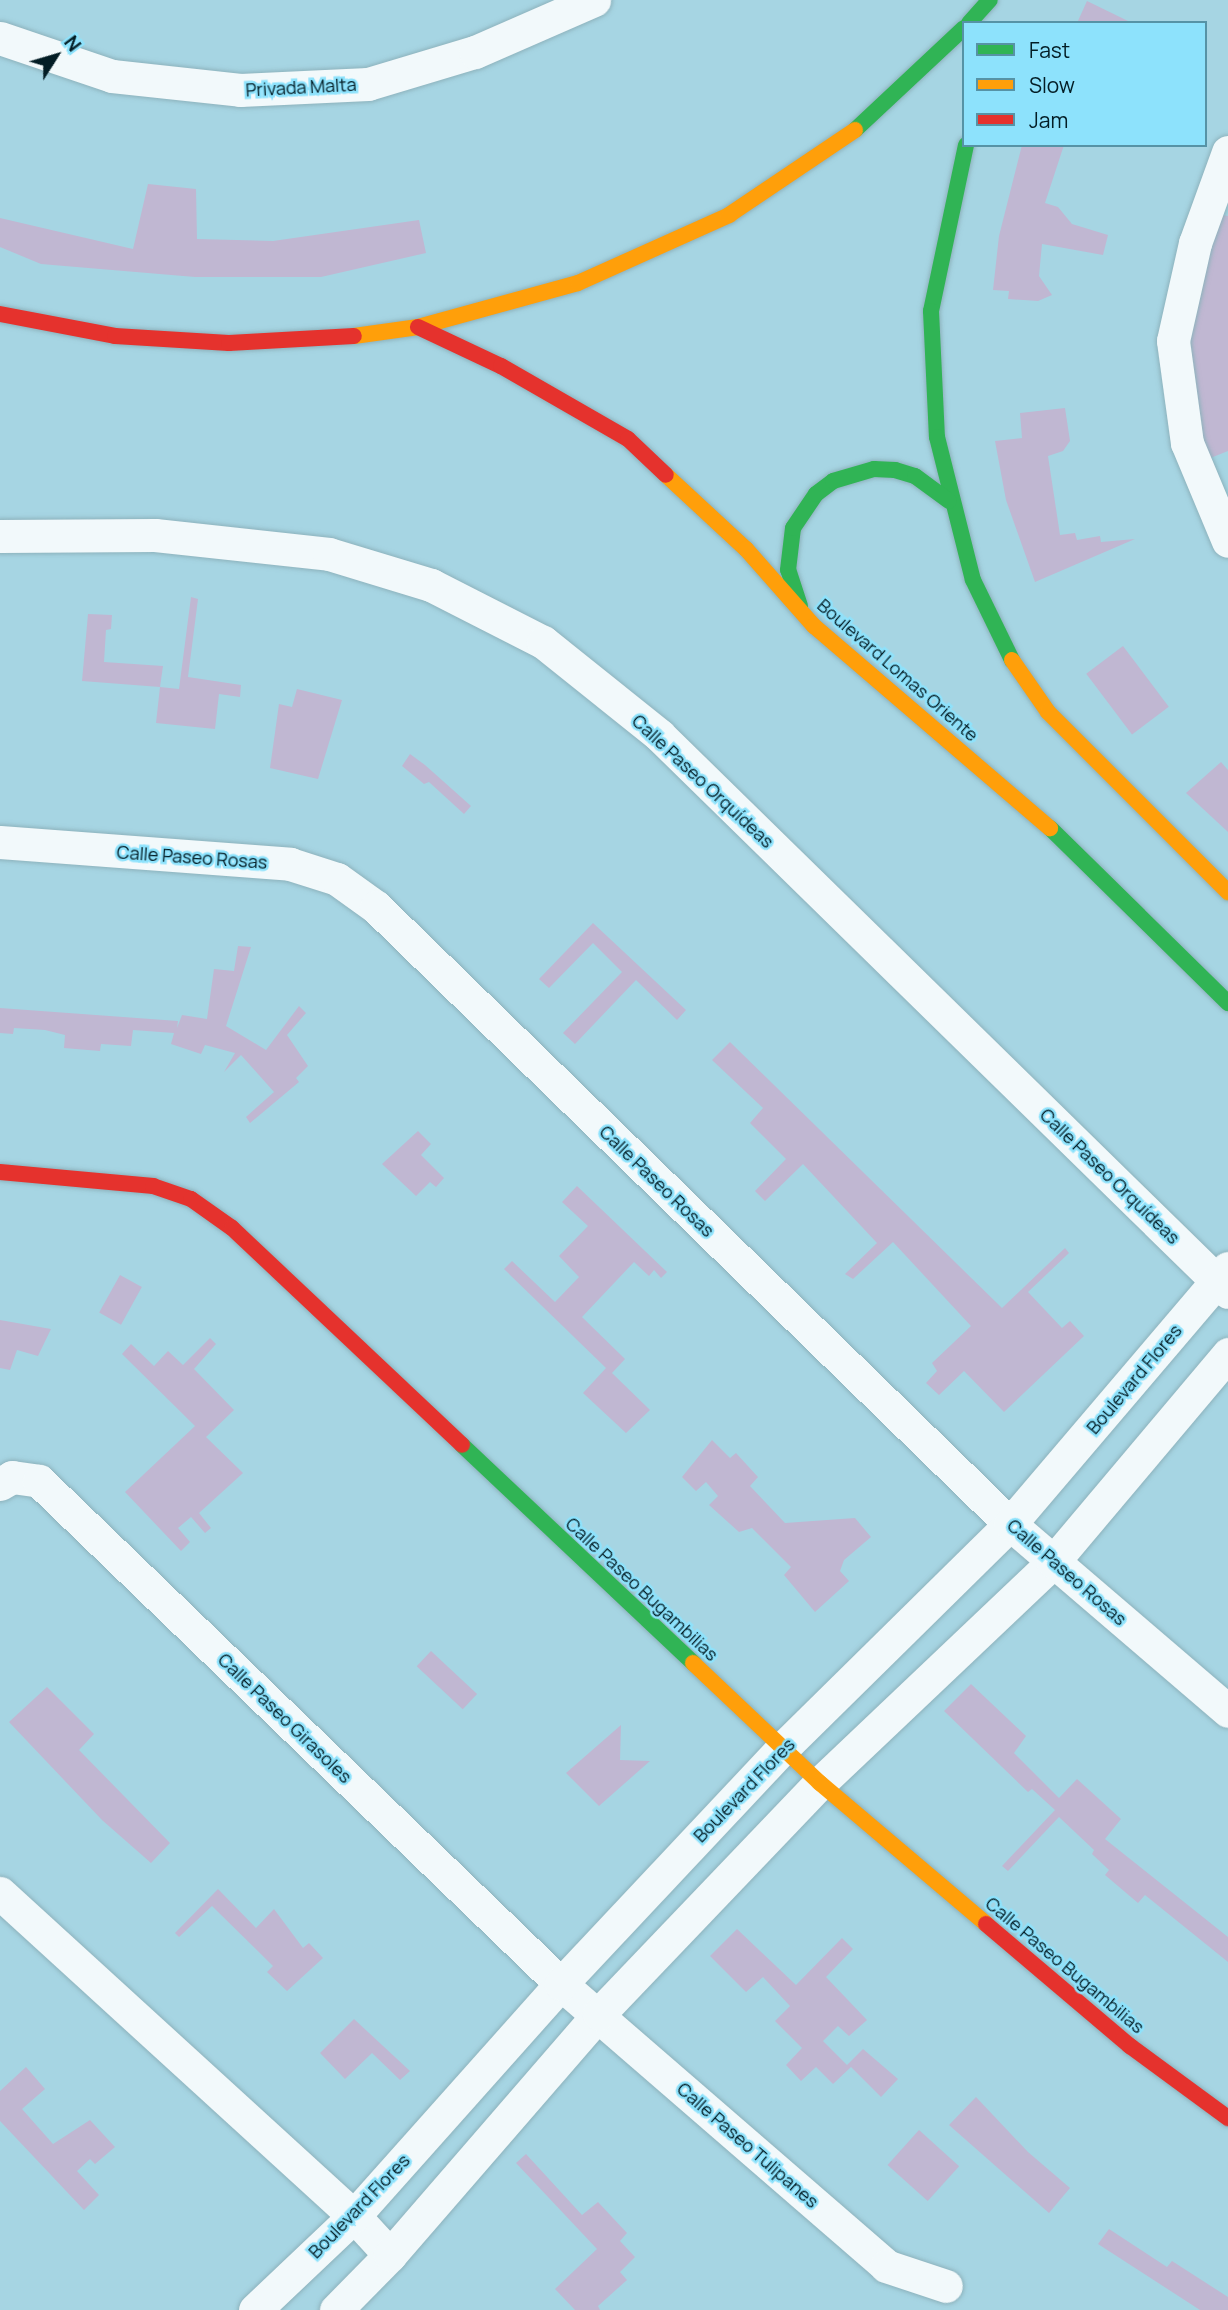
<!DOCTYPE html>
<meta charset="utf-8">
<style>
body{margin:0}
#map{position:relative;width:1228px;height:2310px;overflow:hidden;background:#a6d5e3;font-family:Manrope,sans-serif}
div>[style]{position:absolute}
.green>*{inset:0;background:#c0b7d2;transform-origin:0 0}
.roads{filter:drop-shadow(0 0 2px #8db2bc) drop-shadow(0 0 2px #8db2bc)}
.street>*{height:33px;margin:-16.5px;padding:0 16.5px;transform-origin:16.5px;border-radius:16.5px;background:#f2f9fb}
.fast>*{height:16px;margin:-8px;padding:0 8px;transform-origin:8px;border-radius:8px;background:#30b455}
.slow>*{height:16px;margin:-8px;padding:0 8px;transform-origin:8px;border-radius:8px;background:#ff9f0a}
.jam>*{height:16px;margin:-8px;padding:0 8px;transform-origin:8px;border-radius:8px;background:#e5322d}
span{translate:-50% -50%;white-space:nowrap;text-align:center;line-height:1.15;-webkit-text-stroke:5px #8de2fc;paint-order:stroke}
.street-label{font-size:18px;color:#031d25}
.legend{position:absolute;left:962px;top:21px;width:245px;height:126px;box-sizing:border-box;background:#8de2fc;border:2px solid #5693a6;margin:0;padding:9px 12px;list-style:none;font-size:21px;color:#031d25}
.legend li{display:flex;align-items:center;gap:14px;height:35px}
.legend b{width:35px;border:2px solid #5693a6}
.north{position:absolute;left:21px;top:21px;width:70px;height:70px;-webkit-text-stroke:5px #8de2fc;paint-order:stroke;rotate:53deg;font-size:19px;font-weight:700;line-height:28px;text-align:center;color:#031d25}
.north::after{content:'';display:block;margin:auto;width:24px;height:32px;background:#031d25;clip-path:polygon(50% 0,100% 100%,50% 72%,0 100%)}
</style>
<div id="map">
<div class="green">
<i style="clip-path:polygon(1087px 1px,1124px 19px,1132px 23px,1077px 23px)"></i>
<i style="clip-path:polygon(1022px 145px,1064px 145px,1045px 203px,1058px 207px,1072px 224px,1108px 235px,1103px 255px,1042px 244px,1039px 276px,1052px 295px,1038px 301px,1008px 299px,1009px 291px,993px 290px,999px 236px)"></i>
<i style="clip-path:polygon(148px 184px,196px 189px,197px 239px,273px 241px,419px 220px,426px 253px,321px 277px,195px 277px,41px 264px,0 247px,0 218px,133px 249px)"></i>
<i style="clip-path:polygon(1211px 213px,1228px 216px,1228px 451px,1208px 459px,1186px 364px)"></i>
<i style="clip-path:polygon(1065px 408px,1070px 441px,1063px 451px,1048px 456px,1060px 535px,1075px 533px,1077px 540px,1100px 536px,1101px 542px,1135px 539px,1035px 582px,1006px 500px,995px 441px,1022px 438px,1020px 413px)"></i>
<i style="clip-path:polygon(191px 597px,198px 599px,188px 677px,241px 685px,240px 697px,219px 694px,215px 729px,156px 723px,160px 687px,82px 681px,88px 614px,112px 615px,111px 629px,106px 630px,104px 662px,163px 666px,160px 687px,179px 689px)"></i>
<i style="left:1123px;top:646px;width:76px;height:46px;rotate:53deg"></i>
<i style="clip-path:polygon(297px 689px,342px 700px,318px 779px,270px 768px,279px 704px,292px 707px)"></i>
<i style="clip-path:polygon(410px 754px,425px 765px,471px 806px,464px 814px,429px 782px,424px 784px,402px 766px)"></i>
<i style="clip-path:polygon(1221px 762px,1228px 770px,1228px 832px,1186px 793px)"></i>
<i style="clip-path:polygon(593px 923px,686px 1010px,677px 1020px,636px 980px,575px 1044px,563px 1033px,622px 972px,593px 943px,549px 988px,539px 979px)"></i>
<i style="clip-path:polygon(238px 946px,251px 947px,226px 1026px,266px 1050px,299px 1006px,306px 1013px,287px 1035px,308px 1066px,296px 1078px,299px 1082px,250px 1123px,246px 1117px,274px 1092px,241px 1055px,224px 1072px,235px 1053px,205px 1045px,201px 1054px,171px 1044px,174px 1033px,133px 1030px,131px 1046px,101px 1044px,100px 1051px,64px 1048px,65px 1035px,45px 1030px,14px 1028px,13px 1034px,0 1033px,0 1008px,178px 1021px,177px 1028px,182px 1015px,207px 1019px,214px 969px,234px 971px)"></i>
<i style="clip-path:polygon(730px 1042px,1002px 1308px,1065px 1248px,1069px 1253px,1028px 1292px,1062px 1328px,1070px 1321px,1084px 1336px,1004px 1412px,964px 1371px,939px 1395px,926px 1383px,937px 1371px,932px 1363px,971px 1326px,893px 1242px,853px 1279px,845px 1274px,877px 1243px,803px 1164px,765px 1201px,755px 1191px,786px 1159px,750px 1123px,763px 1108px,712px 1060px)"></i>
<i style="clip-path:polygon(418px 1131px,431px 1144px,421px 1155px,444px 1178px,436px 1187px,430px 1182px,416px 1196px,382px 1164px)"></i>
<i style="clip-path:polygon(577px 1186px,667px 1272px,661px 1278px,654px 1270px,649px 1276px,634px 1262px,582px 1317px,625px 1359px,612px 1373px,650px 1410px,626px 1433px,583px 1393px,606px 1368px,504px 1269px,512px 1261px,555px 1302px,579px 1277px,559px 1256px,588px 1226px,562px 1202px)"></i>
<i style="left:120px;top:1275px;width:25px;height:43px;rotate:29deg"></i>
<i style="clip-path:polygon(0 1320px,51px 1329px,38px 1356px,17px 1350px,10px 1370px,0 1368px)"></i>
<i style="clip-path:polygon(210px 1338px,216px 1344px,194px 1369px,234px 1410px,206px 1437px,243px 1473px,199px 1513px,211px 1528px,205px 1533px,191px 1517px,178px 1528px,190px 1542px,181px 1551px,125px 1492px,195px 1426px,122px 1354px,131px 1344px,154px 1366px,168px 1351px,183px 1365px)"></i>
<i style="clip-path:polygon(712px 1440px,730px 1458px,736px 1453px,758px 1477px,750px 1486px,785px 1523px,855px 1518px,871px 1537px,844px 1560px,840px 1571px,849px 1581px,815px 1612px,784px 1575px,791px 1567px,752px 1528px,739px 1532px,709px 1505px,718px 1496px,706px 1482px,696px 1491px,682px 1477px)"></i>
<i style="left:431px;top:1651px;width:63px;height:21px;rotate:43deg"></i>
<i style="clip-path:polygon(971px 1684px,1026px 1736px,1014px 1753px,1059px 1798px,1077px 1779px,1121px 1819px,1105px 1839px,1228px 1937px,1228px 1962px,1145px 1895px,1138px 1903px,1105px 1875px,1109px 1870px,1092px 1854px,1094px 1850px,1059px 1817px,1008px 1871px,1002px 1866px,1055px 1810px,1032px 1789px,1028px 1792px,944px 1711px)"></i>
<i style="clip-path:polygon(47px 1687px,94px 1734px,79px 1750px,170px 1843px,151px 1863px,102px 1820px,9px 1722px)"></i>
<i style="clip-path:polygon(621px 1725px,620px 1760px,650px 1761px,599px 1806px,566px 1773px)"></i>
<i style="clip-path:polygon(218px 1889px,256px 1928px,274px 1909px,303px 1948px,309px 1943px,323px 1958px,287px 1991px,267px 1972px,273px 1966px,212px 1906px,179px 1937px,175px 1933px)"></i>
<i style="clip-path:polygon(737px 1929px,796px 1985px,842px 1938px,853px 1949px,826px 1977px,867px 2020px,849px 2036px,838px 2026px,823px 2041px,847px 2065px,863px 2049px,898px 2079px,881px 2097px,851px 2067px,833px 2084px,816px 2067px,801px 2081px,786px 2065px,802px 2048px,775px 2021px,790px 2006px,763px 1977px,746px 1992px,710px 1956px)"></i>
<i style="clip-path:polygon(354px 2019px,410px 2071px,400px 2080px,372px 2053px,345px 2079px,320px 2053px)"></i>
<i style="clip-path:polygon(26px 2067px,45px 2089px,22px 2109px,53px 2144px,90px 2120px,115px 2147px,95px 2164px,90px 2159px,77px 2171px,99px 2195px,84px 2210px,0 2121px,0 2091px)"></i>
<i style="clip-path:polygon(976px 2097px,1028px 2152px,1070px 2188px,1049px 2213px,949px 2125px)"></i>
<i style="left:919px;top:2130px;width:54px;height:47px;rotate:42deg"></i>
<i style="clip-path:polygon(526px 2154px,582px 2215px,598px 2202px,627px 2233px,620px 2241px,635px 2257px,620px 2272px,627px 2280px,598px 2306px,600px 2310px,575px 2310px,555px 2289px,597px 2249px,516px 2163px)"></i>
<i style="clip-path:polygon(1109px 2229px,1167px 2267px,1172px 2261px,1228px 2297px,1228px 2310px,1200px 2310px,1098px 2244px)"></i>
</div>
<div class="roads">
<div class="street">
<i style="left:0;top:38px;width:118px;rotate:18.7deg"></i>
<i style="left:112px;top:76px;width:129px;rotate:6.2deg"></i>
<i style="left:240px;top:90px;width:128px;rotate:-2.7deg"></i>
<i style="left:368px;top:84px;width:112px;rotate:-16.7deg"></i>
<i style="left:475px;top:52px;width:130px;rotate:-23.6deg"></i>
<i style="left:1228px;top:152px;width:97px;rotate:109.9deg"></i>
<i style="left:1195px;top:243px;width:100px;rotate:102.7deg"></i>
<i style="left:1173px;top:341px;width:103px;rotate:82.2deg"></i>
<i style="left:1187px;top:443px;width:106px;rotate:67.3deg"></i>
<i style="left:0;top:536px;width:155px;rotate:-0.4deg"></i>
<i style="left:155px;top:535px;width:175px;rotate:6.2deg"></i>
<i style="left:329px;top:554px;width:107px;rotate:16.9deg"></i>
<i style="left:431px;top:585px;width:126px;rotate:27deg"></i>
<i style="left:543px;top:642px;width:149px;rotate:38.7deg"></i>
<i style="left:659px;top:735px;width:796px;rotate:44.39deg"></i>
<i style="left:0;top:842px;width:291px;rotate:4.3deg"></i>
<i style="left:290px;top:864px;width:49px;rotate:17.7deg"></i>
<i style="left:337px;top:879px;width:48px;rotate:35.7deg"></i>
<i style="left:376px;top:907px;width:885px;rotate:44.22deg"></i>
<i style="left:1010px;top:1524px;width:287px;rotate:40.6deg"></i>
<i style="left:0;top:1484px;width:14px;rotate:-30deg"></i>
<i style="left:12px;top:1477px;width:27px;rotate:8deg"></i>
<i style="left:39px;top:1481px;width:725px;rotate:43.94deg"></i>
<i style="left:561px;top:1984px;width:430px;rotate:40.9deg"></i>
<i style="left:886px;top:2266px;width:63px;rotate:18.4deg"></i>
<i style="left:0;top:1893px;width:479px;rotate:42.4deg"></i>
<i style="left:354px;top:2216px;width:53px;rotate:47.3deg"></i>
<i style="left:255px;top:2310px;width:137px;rotate:-43.5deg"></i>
<i style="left:354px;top:2216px;width:311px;rotate:-48.3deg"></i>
<i style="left:561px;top:1984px;width:324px;rotate:-46.8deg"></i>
<i style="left:783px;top:1748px;width:319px;rotate:-44.6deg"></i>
<i style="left:1010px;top:1524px;width:336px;rotate:-49.6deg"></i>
<i style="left:336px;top:2310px;width:77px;rotate:-45.5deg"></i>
<i style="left:390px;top:2255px;width:319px;rotate:-49.1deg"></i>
<i style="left:599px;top:2014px;width:320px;rotate:-46.3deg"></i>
<i style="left:820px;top:1783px;width:321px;rotate:-43.5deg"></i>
<i style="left:1053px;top:1562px;width:272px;rotate:-49.9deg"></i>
</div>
<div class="fast">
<i style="left:969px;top:23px;width:31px;rotate:-48deg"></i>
<i style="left:855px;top:130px;width:149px;rotate:-43.1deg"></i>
<i style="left:966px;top:145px;width:170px;rotate:101.9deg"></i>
<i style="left:931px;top:311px;width:126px;rotate:87.3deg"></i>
<i style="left:937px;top:437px;width:147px;rotate:75.9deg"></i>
<i style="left:973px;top:580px;width:89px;rotate:64deg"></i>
<i style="left:800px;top:606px;width:38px;rotate:-108deg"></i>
<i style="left:788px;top:570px;width:42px;rotate:-83.2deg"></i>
<i style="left:793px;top:528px;width:41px;rotate:-55.9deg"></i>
<i style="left:816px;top:494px;width:21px;rotate:-37deg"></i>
<i style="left:833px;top:481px;width:43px;rotate:-16.3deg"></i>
<i style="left:874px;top:469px;width:21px;rotate:3deg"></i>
<i style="left:895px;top:470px;width:21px;rotate:17deg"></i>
<i style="left:915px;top:476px;width:42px;rotate:36.3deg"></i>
<i style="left:1050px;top:828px;width:250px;rotate:44.5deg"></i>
<i style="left:462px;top:1445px;width:318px;rotate:43.3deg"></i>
</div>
<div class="slow">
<i style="left:354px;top:336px;width:65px;rotate:-8deg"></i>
<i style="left:418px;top:327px;width:166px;rotate:-15.4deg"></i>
<i style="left:578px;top:283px;width:166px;rotate:-24.2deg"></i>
<i style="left:729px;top:215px;width:152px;rotate:-34deg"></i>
<i style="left:666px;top:475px;width:109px;rotate:42.8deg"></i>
<i style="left:746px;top:549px;width:103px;rotate:48.6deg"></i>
<i style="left:814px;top:626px;width:311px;rotate:40.6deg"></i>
<i style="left:1012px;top:660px;width:63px;rotate:55.3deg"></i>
<i style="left:1048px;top:712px;width:255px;rotate:45deg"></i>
<i style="left:693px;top:1663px;width:175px;rotate:43.4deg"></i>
<i style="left:820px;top:1783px;width:218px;rotate:40.3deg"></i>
</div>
<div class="jam">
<i style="left:0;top:314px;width:117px;rotate:10.8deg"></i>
<i style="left:115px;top:336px;width:114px;rotate:3.5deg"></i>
<i style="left:229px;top:343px;width:125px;rotate:-3.2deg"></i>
<i style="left:418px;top:327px;width:92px;rotate:25.2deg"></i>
<i style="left:501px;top:366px;width:146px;rotate:29.9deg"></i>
<i style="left:628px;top:439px;width:52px;rotate:43.5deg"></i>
<i style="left:0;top:1172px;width:154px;rotate:5.2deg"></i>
<i style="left:153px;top:1186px;width:40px;rotate:18.9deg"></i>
<i style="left:191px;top:1199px;width:50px;rotate:35.3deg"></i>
<i style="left:232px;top:1228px;width:316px;rotate:43.3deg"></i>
<i style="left:986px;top:1924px;width:189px;rotate:40.3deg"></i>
<i style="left:1130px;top:2046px;width:122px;rotate:36.3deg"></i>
</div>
</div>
<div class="street-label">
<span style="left:301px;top:87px;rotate:-3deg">Privada Malta</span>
<span style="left:898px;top:670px;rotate:41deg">Boulevard Lomas Oriente</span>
<span style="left:703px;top:781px;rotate:43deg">Calle Paseo Orquídeas</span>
<span style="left:192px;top:857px;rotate:4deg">Calle Paseo Rosas</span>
<span style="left:1110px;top:1176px;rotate:44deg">Calle Paseo Orquídeas</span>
<span style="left:657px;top:1181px;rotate:44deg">Calle Paseo Rosas</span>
<span style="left:1134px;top:1379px;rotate:-50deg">Boulevard Flores</span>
<span style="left:1067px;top:1572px;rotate:41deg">Calle Paseo Rosas</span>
<span style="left:642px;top:1589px;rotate:43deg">Calle Paseo Bugambilias</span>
<span style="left:285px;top:1718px;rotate:44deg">Calle Paseo Girasoles</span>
<span style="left:744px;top:1790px;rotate:-46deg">Boulevard Flores</span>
<span style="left:1065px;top:1965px;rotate:40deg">Calle Paseo Bugambilias</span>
<span style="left:748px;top:2145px;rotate:41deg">Calle Paseo Tulipanes</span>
<span style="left:359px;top:2206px;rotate:-46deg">Boulevard Flores</span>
</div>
<ul class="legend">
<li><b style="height:9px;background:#30b455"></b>Fast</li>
<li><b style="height:9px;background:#ff9f0a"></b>Slow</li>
<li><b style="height:9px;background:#e5322d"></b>Jam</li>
</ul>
<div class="north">N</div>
</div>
